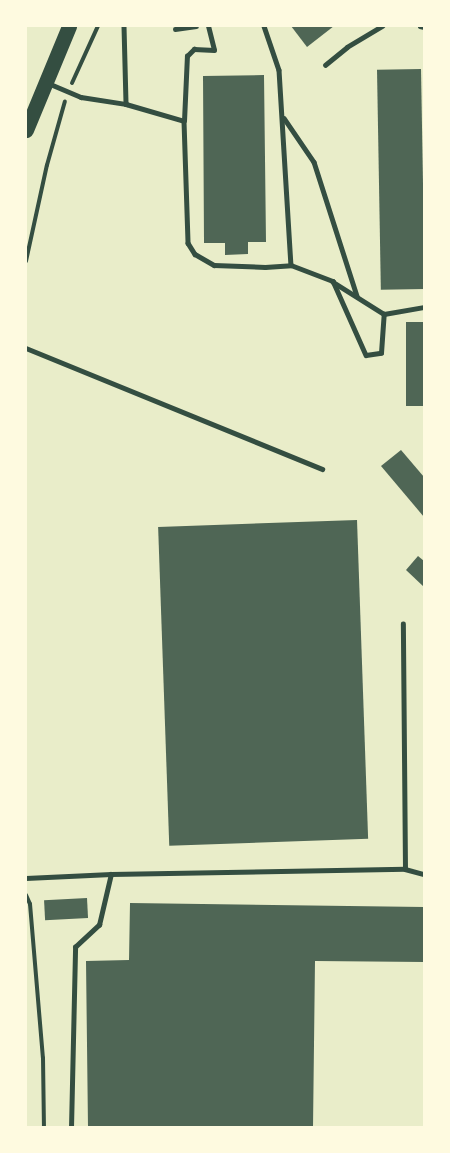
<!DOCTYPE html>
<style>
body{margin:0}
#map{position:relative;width:450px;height:1153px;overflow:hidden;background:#e9edc9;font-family:"DM Sans",sans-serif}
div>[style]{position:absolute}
.building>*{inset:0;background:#4f6655;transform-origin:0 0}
.path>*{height:4px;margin:-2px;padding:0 2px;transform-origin:2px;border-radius:2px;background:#344e41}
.service>*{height:4.5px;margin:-2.25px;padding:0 2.25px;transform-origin:2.25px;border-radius:2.25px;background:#344e41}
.primary>*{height:15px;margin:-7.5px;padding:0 7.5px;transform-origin:7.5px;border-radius:7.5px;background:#344e41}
span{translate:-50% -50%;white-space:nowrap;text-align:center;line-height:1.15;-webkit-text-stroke:6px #fefae0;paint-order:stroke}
.frame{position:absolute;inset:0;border:27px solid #fefae0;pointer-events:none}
</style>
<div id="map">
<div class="building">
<i style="clip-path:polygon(291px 26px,334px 26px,307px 47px)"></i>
<i style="left:421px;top:69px;width:220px;height:44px;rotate:89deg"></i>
<i style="clip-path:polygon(264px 75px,266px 242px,248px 242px,248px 254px,225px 255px,225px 243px,204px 243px,203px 76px)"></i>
<i style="left:406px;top:322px;width:18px;height:84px"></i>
<i style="clip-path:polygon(401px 450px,424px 477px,424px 517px,381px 466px)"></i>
<i style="left:357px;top:520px;width:319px;height:199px;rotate:88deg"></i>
<i style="clip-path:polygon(418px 556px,424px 561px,424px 587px,406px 570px)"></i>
<i style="left:87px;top:898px;width:20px;height:43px;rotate:87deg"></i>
<i style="clip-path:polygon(130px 903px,424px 907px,424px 962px,315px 961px,313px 1128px,88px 1128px,86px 961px,129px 960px)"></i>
</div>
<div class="path">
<i style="left:72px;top:83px;width:63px;rotate:-65.5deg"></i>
<i style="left:26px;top:261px;width:98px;rotate:-77.7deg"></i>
<i style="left:47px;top:165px;width:66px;rotate:-74.3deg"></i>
<i style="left:26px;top:895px;width:10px;rotate:66deg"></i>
<i style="left:30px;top:904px;width:155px;rotate:85.2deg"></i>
<i style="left:43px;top:1058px;width:70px;rotate:89.2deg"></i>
</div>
<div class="service">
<i style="left:124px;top:26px;width:78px;rotate:88.5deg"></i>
<i style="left:264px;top:26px;width:46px;rotate:71.2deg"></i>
<i style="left:279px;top:70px;width:195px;rotate:86.5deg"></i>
<i style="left:291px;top:265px;width:45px;rotate:20.9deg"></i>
<i style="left:333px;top:281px;width:81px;rotate:66deg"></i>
<i style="left:366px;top:355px;width:15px;rotate:-8deg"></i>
<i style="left:381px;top:353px;width:39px;rotate:-86deg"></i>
<i style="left:384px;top:314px;width:41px;rotate:-9.9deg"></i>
<i style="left:420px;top:26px;width:4px;rotate:14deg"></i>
<i style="left:175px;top:29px;width:21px;rotate:-8deg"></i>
<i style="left:325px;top:65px;width:28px;rotate:-39deg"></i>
<i style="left:347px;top:47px;width:41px;rotate:-31deg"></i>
<i style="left:48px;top:83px;width:36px;rotate:23deg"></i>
<i style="left:81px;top:97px;width:46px;rotate:8.8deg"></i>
<i style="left:126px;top:104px;width:60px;rotate:16.3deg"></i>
<i style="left:184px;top:121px;width:122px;rotate:88.1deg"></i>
<i style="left:188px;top:243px;width:13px;rotate:58deg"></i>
<i style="left:195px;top:254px;width:22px;rotate:30deg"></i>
<i style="left:214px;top:265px;width:51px;rotate:2.2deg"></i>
<i style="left:265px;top:267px;width:26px;rotate:-4deg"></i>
<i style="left:284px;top:118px;width:53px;rotate:55.7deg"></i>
<i style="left:314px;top:162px;width:141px;rotate:72.2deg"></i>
<i style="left:184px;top:121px;width:65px;rotate:-87.4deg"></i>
<i style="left:187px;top:56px;width:10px;rotate:-45deg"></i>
<i style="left:194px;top:49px;width:20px;rotate:3deg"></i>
<i style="left:214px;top:50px;width:25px;rotate:-104deg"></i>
<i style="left:333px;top:282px;width:60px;rotate:32.1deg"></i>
<i style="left:26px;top:348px;width:320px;rotate:22.2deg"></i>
<i style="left:405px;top:869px;width:20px;rotate:15deg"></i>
<i style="left:26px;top:878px;width:85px;rotate:-2.7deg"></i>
<i style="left:111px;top:874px;width:294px;rotate:-1deg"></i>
<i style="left:405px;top:869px;width:245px;rotate:-90.5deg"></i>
<i style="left:71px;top:1128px;width:181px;rotate:-88.7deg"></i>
<i style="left:75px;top:947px;width:33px;rotate:-43deg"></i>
<i style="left:99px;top:925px;width:52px;rotate:-76.8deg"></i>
</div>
<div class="primary">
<i style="left:26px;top:130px;width:113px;rotate:-67.5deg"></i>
</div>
<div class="frame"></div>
</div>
